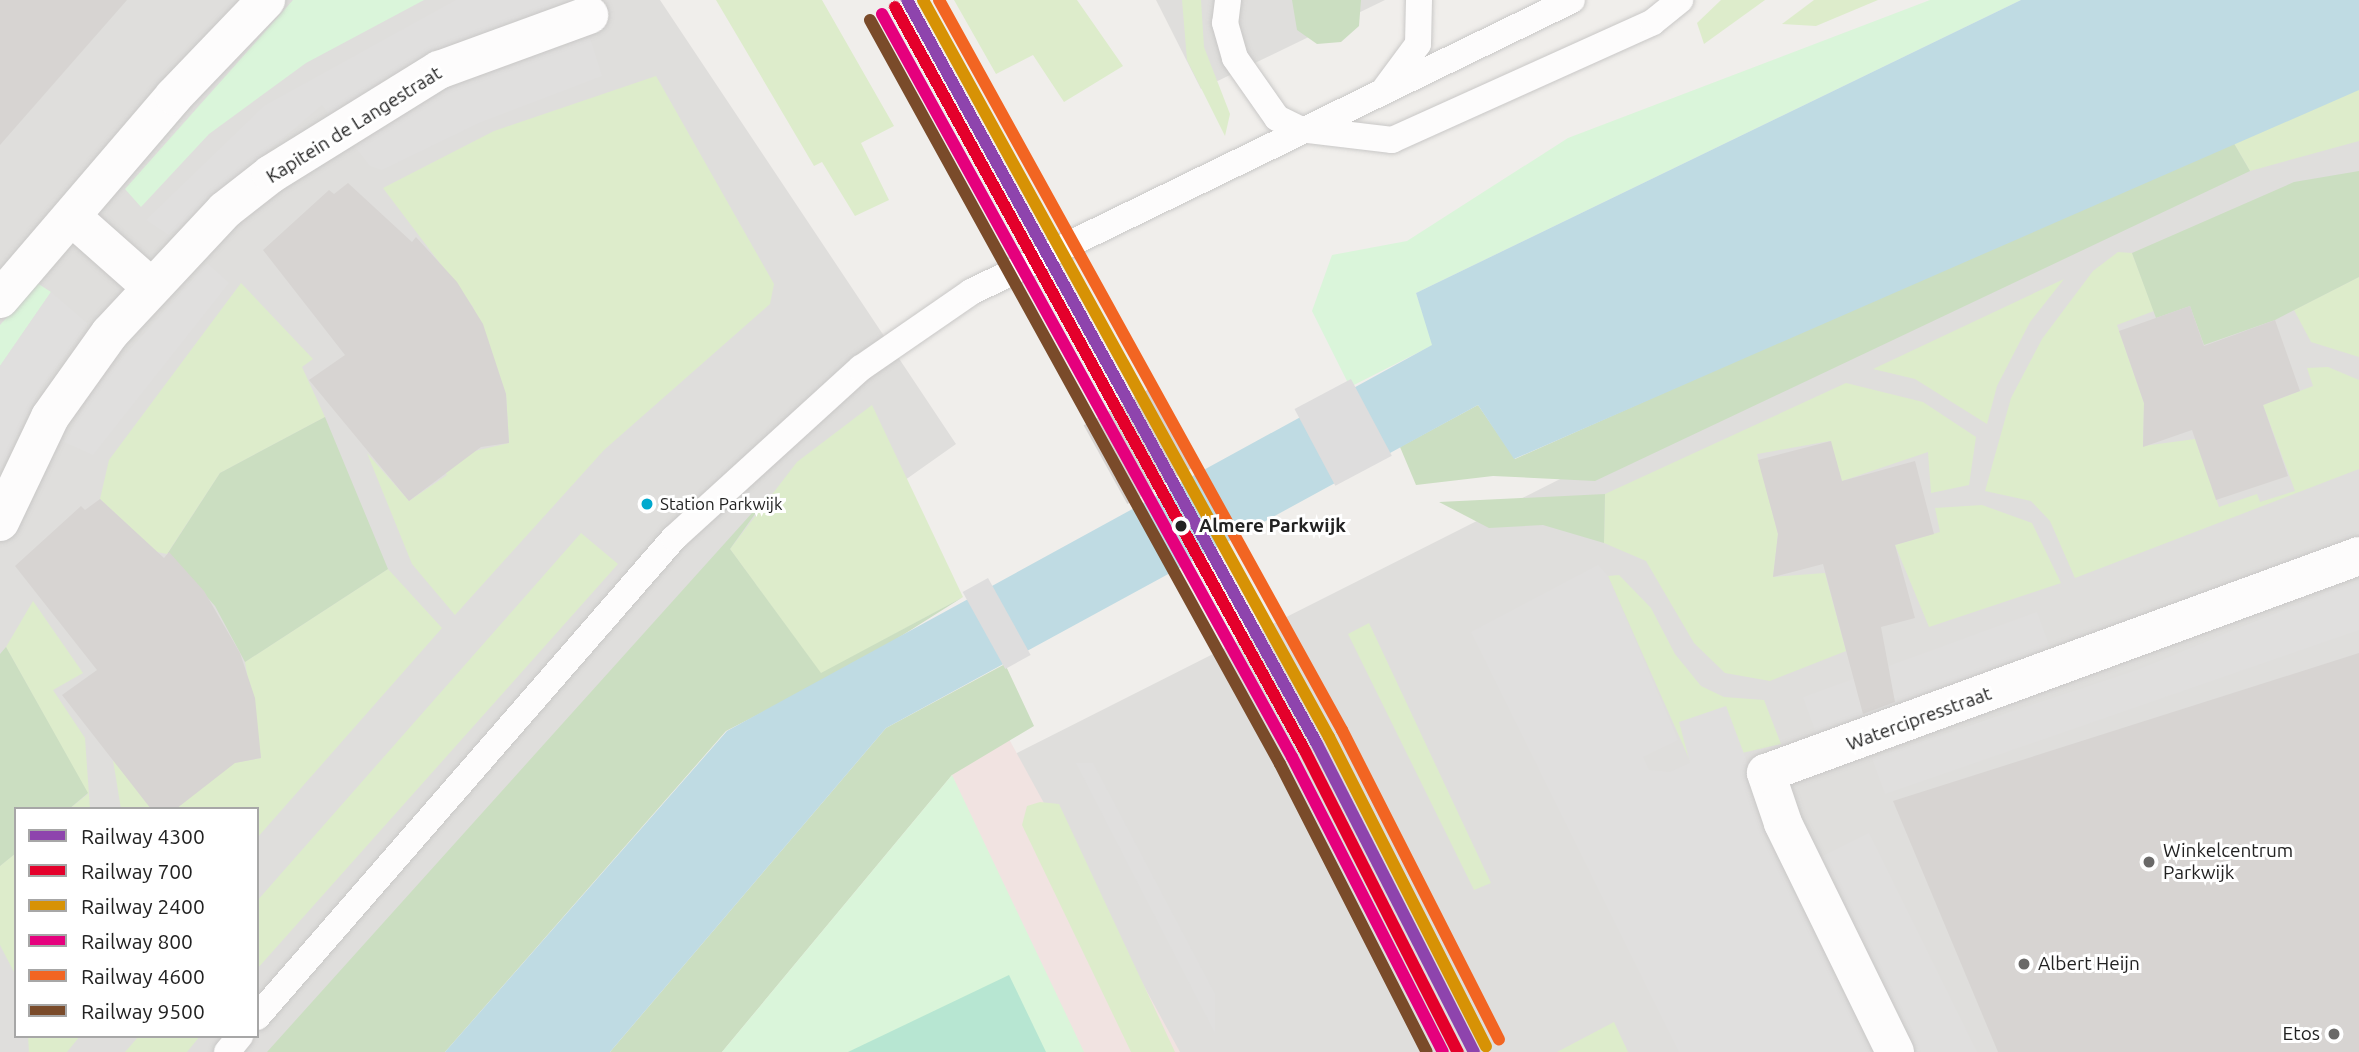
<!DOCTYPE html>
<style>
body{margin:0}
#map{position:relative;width:2359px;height:1052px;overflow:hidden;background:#f0eeeb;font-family:Ubuntu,sans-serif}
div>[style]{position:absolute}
.residential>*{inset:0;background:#dfdedc}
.commercial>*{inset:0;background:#f1e3e1}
.grass>*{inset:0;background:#ddeccb}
.forest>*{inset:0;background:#cbdec1}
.park>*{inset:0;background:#daf5da}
.pitch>*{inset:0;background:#b7e6d2}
.parking>*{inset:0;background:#e0dfde;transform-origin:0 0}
.water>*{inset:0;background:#bfdbe3}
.pier>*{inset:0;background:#dedddd;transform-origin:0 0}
.building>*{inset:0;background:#d7d4d2;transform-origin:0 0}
.roads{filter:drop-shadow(0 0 2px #c9c8c7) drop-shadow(0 0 2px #c9c8c7)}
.lane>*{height:26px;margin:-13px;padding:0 13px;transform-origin:13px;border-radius:13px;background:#fdfcfc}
.street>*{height:38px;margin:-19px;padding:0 19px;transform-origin:19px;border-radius:19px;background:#fdfcfc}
.rail-1>*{height:12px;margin:-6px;padding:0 6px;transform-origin:6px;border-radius:6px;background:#8e44ad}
.rail-2>*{height:12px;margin:-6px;padding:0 6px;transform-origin:6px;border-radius:6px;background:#e4002b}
.rail-3>*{height:12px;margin:-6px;padding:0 6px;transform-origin:6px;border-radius:6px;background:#d79205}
.rail-4>*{height:12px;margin:-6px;padding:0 6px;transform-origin:6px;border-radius:6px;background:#e5007d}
.rail-5>*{height:12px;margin:-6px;padding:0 6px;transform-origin:6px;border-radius:6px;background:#f26522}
.rail-6>*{height:12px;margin:-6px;padding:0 6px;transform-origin:6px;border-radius:6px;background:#7a4b2a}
.dots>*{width:19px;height:19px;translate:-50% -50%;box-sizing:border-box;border:4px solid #fff;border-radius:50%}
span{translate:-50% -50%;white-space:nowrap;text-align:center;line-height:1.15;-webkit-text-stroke:6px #fff;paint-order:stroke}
.bus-label{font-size:17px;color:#222}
.left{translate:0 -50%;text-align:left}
.street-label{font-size:19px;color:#222}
.stop-label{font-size:19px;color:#222;font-weight:700}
.poi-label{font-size:19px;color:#222}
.right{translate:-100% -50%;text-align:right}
.legend{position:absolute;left:14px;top:807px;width:245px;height:231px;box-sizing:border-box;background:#fff;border:2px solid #a7a7a7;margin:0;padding:9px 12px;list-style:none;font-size:21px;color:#222}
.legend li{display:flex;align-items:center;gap:14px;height:35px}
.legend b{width:35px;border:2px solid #a7a7a7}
</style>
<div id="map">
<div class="residential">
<i style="clip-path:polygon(evenodd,0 0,660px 0,956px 444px,628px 676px,300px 1052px,0 1052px,0 0,16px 809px,257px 809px,257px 1036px,16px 1036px,16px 809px)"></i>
<i style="clip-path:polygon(1156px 0,1385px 0,1201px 89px)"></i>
<i style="clip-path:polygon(2359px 76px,2359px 1052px,752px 1052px,1013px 755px)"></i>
</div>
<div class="commercial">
<i style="clip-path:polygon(986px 697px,1180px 1052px,655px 1052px)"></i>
</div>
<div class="grass">
<i style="clip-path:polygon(716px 0,822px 0,894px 126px,861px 143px,889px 200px,855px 216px,822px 162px,814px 166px)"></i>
<i style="clip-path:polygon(954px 0,1077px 0,1123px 66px,1064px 102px,1033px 55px,996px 74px)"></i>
<i style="clip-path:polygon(1182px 0,1201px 0,1204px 47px,1230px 114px,1225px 136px,1187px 60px)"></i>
<i style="clip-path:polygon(1721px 0,1765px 0,1704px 44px,1697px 23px)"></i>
<i style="clip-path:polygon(1814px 0,1878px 0,1816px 26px,1782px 24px)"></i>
<i style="clip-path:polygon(656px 76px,774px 284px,770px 304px,604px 450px,455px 615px,412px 564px,367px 453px,409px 501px,447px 475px,436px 460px,509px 443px,506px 394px,473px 307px,383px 188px,494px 131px)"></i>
<i style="clip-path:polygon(2359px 89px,2359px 141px,2250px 171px,2232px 140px)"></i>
<i style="clip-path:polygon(2118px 252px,2132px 253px,2154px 311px,2117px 325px,2144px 403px,2143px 446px,2195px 439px,2219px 507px,2257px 494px,2260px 502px,2295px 491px,2263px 405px,2313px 386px,2307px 368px,2328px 367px,2359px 380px,2359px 469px,2075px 578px,2050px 521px,2031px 501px,1985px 491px,2011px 398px,2042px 339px,2093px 271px)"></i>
<i style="clip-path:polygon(2359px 277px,2359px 357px,2311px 342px,2294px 310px)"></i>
<i style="clip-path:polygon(2064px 279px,2030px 322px,1997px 386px,1987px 424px,1915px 379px,1873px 369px)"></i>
<i style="clip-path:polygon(241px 283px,313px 359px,302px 367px,325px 417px,220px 473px,167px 554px,157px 552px,100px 499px,109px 460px)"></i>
<i style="clip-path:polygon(1846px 383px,1923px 402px,1976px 437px,1969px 485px,1931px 493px,1928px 452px,1842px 481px,1830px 441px,1757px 454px,1778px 534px,1773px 577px,1825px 573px,1846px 651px,1770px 681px,1725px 673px,1694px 643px,1646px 561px,1604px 543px,1605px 494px)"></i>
<i style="clip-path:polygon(872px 405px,963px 597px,821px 674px,730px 549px,797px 462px)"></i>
<i style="clip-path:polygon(1982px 505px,2032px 523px,2061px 583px,1929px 627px,1895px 545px,1940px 532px,1935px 508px)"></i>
<i style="clip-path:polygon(581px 533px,618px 564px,257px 969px,257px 901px)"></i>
<i style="clip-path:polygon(388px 569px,442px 628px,257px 838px,257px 809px,173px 809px,228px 764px,261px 758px,245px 662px)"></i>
<i style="clip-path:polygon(1619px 575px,1651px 608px,1675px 654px,1701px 686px,1724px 697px,1764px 700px,1781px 744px,1742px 753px,1726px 707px,1691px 763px,1608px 576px)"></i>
<i style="clip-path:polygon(33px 601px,83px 673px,53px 690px,85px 738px,90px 809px,69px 809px,88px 794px,6px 647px)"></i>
<i style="clip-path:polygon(1369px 623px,1491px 883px,1474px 890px,1348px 634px)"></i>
<i style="clip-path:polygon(113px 760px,154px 809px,121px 809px)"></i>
<i style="clip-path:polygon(1040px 802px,1059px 804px,1175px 1052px,1131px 1052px,1022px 825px,1027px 806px)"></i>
<i style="clip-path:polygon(16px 853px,16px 976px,0 945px,0 866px)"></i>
<i style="clip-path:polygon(1614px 1022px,1628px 1052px,1557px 1052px)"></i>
<i style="clip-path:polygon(28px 1036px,80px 1036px,67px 1052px,29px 1052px)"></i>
<i style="clip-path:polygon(139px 1036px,200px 1036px,187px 1052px,125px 1052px)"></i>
</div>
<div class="forest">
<i style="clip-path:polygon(1292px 0,1361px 0,1359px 26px,1341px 42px,1317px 44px,1297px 30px)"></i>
<i style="clip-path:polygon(2232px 140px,2250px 171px,1595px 481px,1493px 476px,1416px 485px,1400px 447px,1478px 405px,1515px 459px)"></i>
<i style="clip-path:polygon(2359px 171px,2359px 277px,2275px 320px,2204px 345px,2190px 306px,2156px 318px,2132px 253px,2294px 182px)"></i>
<i style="clip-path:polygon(325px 417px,388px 569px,245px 662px,215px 606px,168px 553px,220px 473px)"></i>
<i style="clip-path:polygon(770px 493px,730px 549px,821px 673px,963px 597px,860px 662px,726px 731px,445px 1052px,267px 1052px)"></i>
<i style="clip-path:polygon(1605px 494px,1604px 543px,1543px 525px,1489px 528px,1439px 502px)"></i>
<i style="clip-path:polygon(6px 647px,88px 793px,69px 809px,16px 809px,16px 853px,0 866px,0 654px)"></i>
<i style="clip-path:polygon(1005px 664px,1034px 726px,952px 775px,722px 1052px,610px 1052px,886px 728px)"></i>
</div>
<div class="park">
<i style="clip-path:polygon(293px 0,424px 0,306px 63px,250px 104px,209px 134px,141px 207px,125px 189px)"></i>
<i style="clip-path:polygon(1930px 0,2021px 0,1416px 293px,1433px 345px,1350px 387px,1312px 311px,1332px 255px,1407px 241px,1568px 138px)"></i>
<i style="clip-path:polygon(37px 283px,51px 292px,0 366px,0 325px)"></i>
<i style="clip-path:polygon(952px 775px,1084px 1052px,722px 1052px)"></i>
</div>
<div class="pitch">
<i style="clip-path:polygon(1009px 975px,1046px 1052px,848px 1052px)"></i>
</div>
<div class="parking">
<i style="clip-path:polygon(456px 0,578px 0,602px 76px,481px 122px,382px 170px,370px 166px,322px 105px,169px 235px,146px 220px,264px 106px)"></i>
<i style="clip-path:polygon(207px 263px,229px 283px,93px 455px,64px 442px,95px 388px)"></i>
<i style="clip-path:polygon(51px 292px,88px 324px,38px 392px,0 472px,0 366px)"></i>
<i style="clip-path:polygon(1598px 565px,1608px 576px,1678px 740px,1643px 757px,1649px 770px,1670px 772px,1690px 763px,1679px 722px,1726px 706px,1789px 873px,1869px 833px,1977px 1052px,1679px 1052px,1471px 632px)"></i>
<i style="clip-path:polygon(2359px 579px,2359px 630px,1885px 794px,1872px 758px,2137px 670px)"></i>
<i style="left:2037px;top:612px;width:40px;height:249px;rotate:70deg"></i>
<i style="clip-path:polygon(1076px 763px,1093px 763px,1215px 994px,1215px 1033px)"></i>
</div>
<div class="water">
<i style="clip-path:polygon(2021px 0,2359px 0,2359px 90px,1514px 459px,1478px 405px,886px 728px,610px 1052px,445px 1052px,727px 731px,1432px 345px,1416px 293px)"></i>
</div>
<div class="pier">
<i style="left:1351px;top:379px;width:87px;height:64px;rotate:62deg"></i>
<i style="left:988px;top:578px;width:88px;height:29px;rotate:61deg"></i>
</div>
<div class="building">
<i style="clip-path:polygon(0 0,127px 0,0 145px)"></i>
<i style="clip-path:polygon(348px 183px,412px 242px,416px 237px,457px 282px,483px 324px,506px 394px,509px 443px,481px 447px,409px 501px,309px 380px,345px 355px,263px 250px,329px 190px,334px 194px)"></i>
<i style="clip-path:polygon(2190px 306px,2204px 346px,2275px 320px,2300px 391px,2263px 405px,2288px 476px,2216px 500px,2192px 430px,2143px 447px,2144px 403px,2119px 331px)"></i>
<i style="left:1151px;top:388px;width:90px;height:77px;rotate:61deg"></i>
<i style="clip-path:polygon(1831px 441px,1842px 481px,1915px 461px,1934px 534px,1895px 545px,1915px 618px,1881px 627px,1895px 702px,1863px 714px,1823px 564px,1773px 577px,1778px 534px,1758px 460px)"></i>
<i style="clip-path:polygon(100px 499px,164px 558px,169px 552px,204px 591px,240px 653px,255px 698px,261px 758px,235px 763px,176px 809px,151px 809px,62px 695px,97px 670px,15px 566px,81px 506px,85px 510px)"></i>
<i style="clip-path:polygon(2359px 653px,2359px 1052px,1998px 1052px,1893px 801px)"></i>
</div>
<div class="roads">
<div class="lane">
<i style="left:1228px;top:0;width:23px;rotate:97deg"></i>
<i style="left:1225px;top:23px;width:36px;rotate:74deg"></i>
<i style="left:1235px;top:58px;width:73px;rotate:55deg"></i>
<i style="left:1277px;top:118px;width:25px;rotate:26deg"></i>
<i style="left:1300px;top:129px;width:93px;rotate:6.8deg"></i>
<i style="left:1392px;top:140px;width:286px;rotate:-24.3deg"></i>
<i style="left:1653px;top:22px;width:35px;rotate:-39deg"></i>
<i style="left:1384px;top:90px;width:57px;rotate:-53.5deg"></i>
<i style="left:1418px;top:44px;width:44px;rotate:-88.7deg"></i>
<i style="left:257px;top:1017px;width:635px;rotate:-48.96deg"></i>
<i style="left:674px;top:538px;width:253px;rotate:-42.3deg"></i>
<i style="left:861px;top:368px;width:134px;rotate:-34.6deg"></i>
<i style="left:971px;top:292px;width:668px;rotate:-25.91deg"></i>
<i style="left:227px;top:1052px;width:21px;rotate:-51deg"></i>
</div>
<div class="street">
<i style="left:72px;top:217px;width:104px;rotate:41.5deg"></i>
<i style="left:0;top:299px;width:267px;rotate:-49.4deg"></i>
<i style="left:174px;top:96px;width:133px;rotate:-46.2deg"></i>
<i style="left:0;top:522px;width:116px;rotate:-64.5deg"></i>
<i style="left:50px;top:417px;width:103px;rotate:-54.5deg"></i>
<i style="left:110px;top:333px;width:168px;rotate:-46.9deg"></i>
<i style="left:225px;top:210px;width:58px;rotate:-38deg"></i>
<i style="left:271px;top:174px;width:198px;rotate:-31.8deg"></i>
<i style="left:439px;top:70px;width:160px;rotate:-20.1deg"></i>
<i style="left:1895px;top:1052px;width:255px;rotate:-116.1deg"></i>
<i style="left:1783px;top:823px;width:53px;rotate:-108.8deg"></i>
<i style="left:1766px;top:773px;width:631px;rotate:-20.1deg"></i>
</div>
</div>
<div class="rail-1">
<i style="left:907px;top:0;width:849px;rotate:61.14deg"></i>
<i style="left:1317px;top:744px;width:346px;rotate:63deg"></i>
</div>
<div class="rail-2">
<i style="left:895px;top:7px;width:849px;rotate:61.14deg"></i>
<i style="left:1305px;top:751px;width:338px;rotate:63.1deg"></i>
</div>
<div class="rail-3">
<i style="left:923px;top:0;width:841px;rotate:61.15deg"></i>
<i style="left:1329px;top:737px;width:347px;rotate:63.1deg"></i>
</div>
<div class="rail-4">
<i style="left:882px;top:14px;width:849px;rotate:61.11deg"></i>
<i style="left:1292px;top:757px;width:331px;rotate:62.9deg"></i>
</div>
<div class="rail-5">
<i style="left:939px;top:0;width:834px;rotate:61.1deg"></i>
<i style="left:1342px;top:730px;width:347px;rotate:63.1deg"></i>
</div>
<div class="rail-6">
<i style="left:870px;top:20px;width:849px;rotate:61.14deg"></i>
<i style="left:1280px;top:764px;width:323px;rotate:63deg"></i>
</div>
<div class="dots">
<i style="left:647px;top:504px;background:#00a9ce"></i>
<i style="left:1181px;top:526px;background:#222"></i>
<i style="left:2149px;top:862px;background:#6a6968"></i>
<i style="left:2024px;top:964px;background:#6a6968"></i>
<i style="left:2334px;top:1034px;background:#6a6968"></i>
</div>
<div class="bus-label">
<span class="left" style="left:660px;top:504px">Station Parkwijk</span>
</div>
<div class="street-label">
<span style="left:354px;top:125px;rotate:-32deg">Kapitein de Langestraat</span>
<span style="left:1919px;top:719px;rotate:-20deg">Watercipresstraat</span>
</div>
<div class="stop-label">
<span class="left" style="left:1199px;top:526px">Almere Parkwijk</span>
</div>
<div class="poi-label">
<span class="left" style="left:2163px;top:862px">Winkelcentrum<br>Parkwijk</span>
<span class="left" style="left:2038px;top:964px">Albert Heijn</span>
<span class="right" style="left:2320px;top:1034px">Etos</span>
</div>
<ul class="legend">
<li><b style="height:9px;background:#8e44ad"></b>Railway 4300</li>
<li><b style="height:9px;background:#e4002b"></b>Railway 700</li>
<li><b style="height:9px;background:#d79205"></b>Railway 2400</li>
<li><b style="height:9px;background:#e5007d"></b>Railway 800</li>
<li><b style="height:9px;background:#f26522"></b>Railway 4600</li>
<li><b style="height:9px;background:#7a4b2a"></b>Railway 9500</li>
</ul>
</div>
